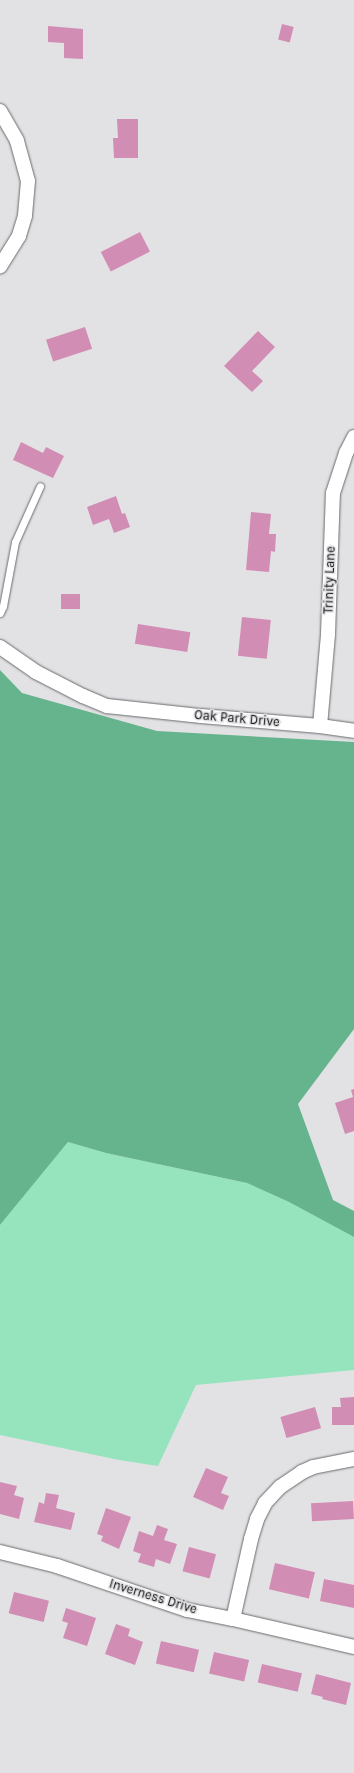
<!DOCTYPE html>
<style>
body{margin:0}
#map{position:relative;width:354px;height:1773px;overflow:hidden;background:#e2e2e5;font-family:Karla,sans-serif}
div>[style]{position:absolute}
.green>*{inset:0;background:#95e4bd}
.forest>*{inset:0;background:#65b48e}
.building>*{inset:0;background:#d28db4;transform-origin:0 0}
.roads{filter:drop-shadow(0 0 1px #696a6c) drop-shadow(0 0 1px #696a6c)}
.lane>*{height:7px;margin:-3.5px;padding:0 3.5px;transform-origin:3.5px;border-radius:3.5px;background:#fff}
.street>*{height:14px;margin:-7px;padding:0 7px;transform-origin:7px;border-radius:7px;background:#fff}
span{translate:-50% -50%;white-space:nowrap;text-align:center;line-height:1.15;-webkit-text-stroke:3px #e2e2e5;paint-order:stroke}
.street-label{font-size:13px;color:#0d0d0e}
</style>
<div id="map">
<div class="green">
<i style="clip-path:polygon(68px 1142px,106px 1153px,247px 1183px,289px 1202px,354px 1237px,354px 1370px,196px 1385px,158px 1466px,119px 1460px,0 1435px,0 1225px)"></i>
</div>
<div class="forest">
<i style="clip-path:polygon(0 670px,22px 693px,157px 731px,354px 742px,354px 1029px,298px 1104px,333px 1200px,354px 1211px,354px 1237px,289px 1202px,247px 1183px,106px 1153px,68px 1142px,0 1225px)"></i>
</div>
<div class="building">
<i style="left:282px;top:24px;width:12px;height:16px;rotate:14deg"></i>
<i style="clip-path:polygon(48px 26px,83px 29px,83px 59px,64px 58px,64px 43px,48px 42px)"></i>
<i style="clip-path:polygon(117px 119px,138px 119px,138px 158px,114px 158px,113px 138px,118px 138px)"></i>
<i style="left:140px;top:232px;width:22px;height:44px;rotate:63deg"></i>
<i style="left:85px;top:327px;width:23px;height:41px;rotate:72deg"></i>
<i style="clip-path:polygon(258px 331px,275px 347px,252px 371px,263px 381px,252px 392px,224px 366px)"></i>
<i style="clip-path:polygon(21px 442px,43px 453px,46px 447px,64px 456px,53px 478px,13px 460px)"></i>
<i style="clip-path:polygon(116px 496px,122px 514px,125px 513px,130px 527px,114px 533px,109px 519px,93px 525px,87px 507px)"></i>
<i style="clip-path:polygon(251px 512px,271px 514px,269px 534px,276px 534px,275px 552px,271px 551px,269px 572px,246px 570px)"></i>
<i style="left:61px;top:594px;width:19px;height:15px"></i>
<i style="left:242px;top:617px;width:29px;height:39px;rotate:6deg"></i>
<i style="left:138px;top:624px;width:53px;height:20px;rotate:9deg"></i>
<i style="clip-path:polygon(354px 1089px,354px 1131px,345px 1134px,335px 1103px,353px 1097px,351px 1090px)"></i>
<i style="clip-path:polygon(354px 1397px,354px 1407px,341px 1407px,340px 1398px)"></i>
<i style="left:315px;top:1407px;width:22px;height:36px;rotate:74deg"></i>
<i style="left:354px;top:1407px;width:18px;height:22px;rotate:90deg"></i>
<i style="clip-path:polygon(206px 1468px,228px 1477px,221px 1493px,229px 1496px,223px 1510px,193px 1497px)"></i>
<i style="clip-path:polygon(0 1482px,17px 1486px,14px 1495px,24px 1498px,19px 1519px,0 1514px)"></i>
<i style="clip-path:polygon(46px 1493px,59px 1495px,56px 1508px,75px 1513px,71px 1530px,34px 1522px,39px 1502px,44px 1504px)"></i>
<i style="left:353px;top:1501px;width:18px;height:42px;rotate:87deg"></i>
<i style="clip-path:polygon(106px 1508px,131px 1517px,119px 1549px,101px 1541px,103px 1536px,97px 1534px)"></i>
<i style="clip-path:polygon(157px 1525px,168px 1529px,164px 1540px,177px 1544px,170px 1564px,156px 1559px,154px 1567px,138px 1562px,141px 1554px,133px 1551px,139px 1531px,153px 1536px)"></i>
<i style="left:189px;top:1547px;width:28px;height:25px;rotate:15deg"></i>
<i style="left:275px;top:1563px;width:41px;height:27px;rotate:13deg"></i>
<i style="clip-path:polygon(324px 1579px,354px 1585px,354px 1608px,320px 1601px)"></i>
<i style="left:14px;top:1592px;width:36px;height:22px;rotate:14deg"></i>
<i style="clip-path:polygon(66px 1608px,96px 1618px,87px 1646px,63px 1638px,68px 1623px,62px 1621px)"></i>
<i style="clip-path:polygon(116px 1624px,130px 1629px,128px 1636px,143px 1642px,135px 1665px,105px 1654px)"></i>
<i style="left:161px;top:1641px;width:39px;height:23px;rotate:13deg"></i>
<i style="left:214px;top:1652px;width:36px;height:22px;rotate:13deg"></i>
<i style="left:262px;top:1664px;width:41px;height:19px;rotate:13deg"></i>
<i style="clip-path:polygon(316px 1674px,351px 1683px,346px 1705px,322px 1699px,323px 1697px,311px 1694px)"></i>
</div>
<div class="roads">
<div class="lane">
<i style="left:0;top:613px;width:8px;rotate:-67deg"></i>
<i style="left:3px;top:606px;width:65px;rotate:-79.4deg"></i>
<i style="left:15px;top:542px;width:61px;rotate:-65.9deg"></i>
</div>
<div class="street">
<i style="left:0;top:111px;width:34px;rotate:60deg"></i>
<i style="left:17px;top:141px;width:41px;rotate:74.6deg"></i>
<i style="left:28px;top:181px;width:35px;rotate:95deg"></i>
<i style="left:25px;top:216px;width:21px;rotate:107deg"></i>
<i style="left:19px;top:236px;width:36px;rotate:122deg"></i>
<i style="left:0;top:647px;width:44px;rotate:34.8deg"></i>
<i style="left:36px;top:672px;width:53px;rotate:27.1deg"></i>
<i style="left:83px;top:696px;width:26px;rotate:23deg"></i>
<i style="left:107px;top:706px;width:95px;rotate:6.1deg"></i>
<i style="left:201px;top:716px;width:119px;rotate:4.8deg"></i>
<i style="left:320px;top:726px;width:34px;rotate:8deg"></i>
<i style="left:320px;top:726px;width:92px;rotate:-85deg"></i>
<i style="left:328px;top:634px;width:141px;rotate:-88deg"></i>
<i style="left:333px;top:493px;width:42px;rotate:-72deg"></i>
<i style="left:346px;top:453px;width:18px;rotate:-63deg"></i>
<i style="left:0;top:1552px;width:59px;rotate:13.8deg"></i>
<i style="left:57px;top:1566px;width:137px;rotate:18.7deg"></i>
<i style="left:187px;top:1610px;width:47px;rotate:11.1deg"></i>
<i style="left:233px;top:1619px;width:124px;rotate:13deg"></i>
<i style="left:233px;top:1619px;width:82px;rotate:-77.3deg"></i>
<i style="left:251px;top:1539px;width:21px;rotate:-73deg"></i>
<i style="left:257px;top:1519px;width:18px;rotate:-63deg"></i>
<i style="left:265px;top:1503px;width:22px;rotate:-47deg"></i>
<i style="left:280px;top:1487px;width:27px;rotate:-34deg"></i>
<i style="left:302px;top:1472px;width:12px;rotate:-24deg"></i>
<i style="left:313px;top:1467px;width:42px;rotate:-11deg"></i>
</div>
</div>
<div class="street-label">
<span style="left:330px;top:580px;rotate:-88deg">Trinity Lane</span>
<span style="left:237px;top:719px;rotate:5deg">Oak Park Drive</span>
<span style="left:153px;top:1597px;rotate:17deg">Inverness Drive</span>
</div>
</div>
